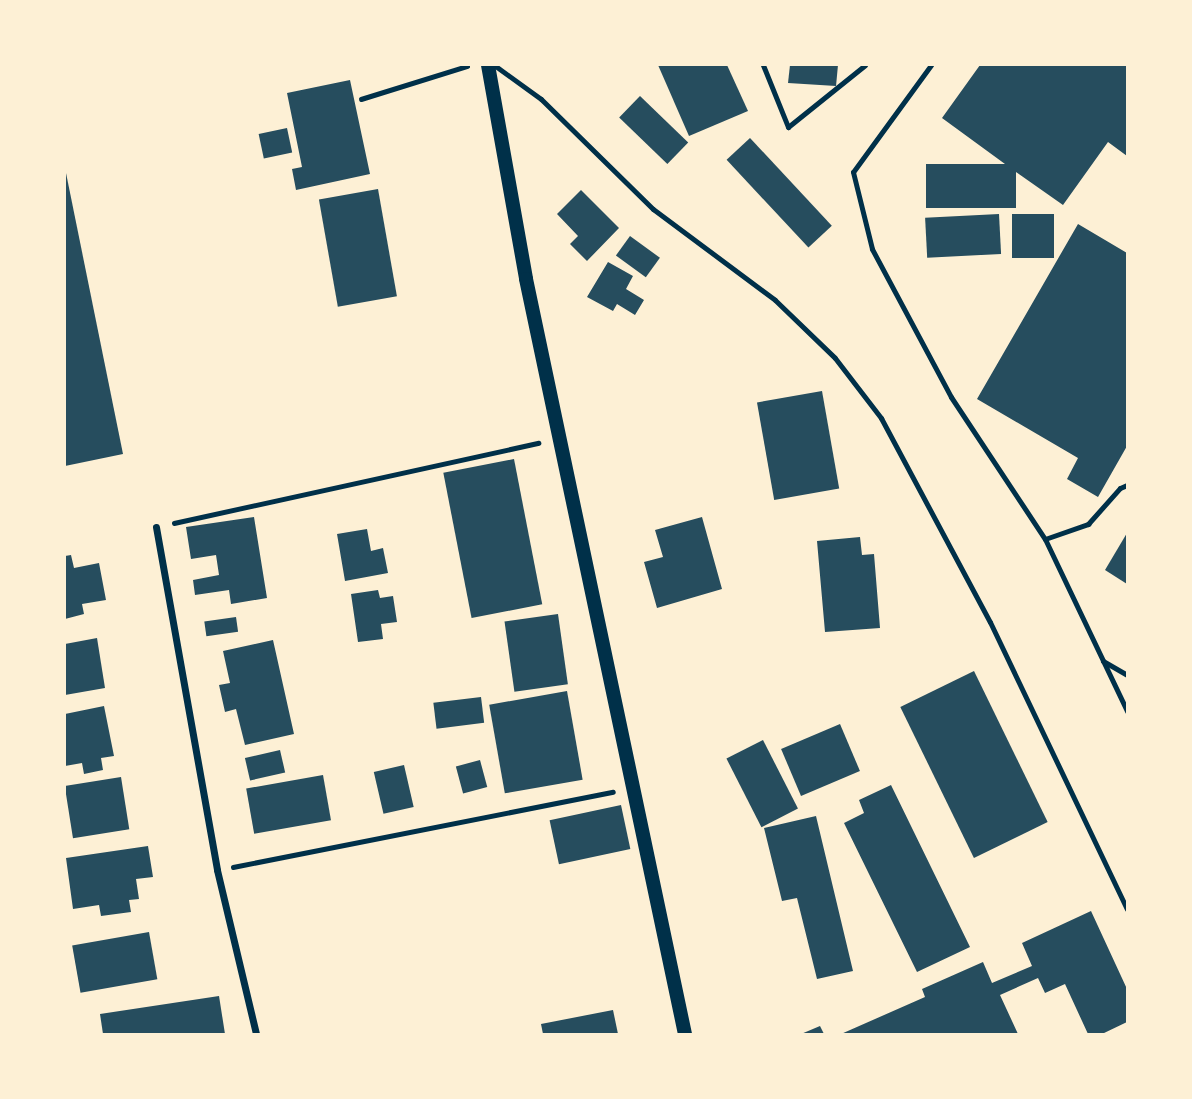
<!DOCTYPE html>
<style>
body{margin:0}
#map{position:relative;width:1192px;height:1099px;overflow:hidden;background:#fdf0d5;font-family:"Fira Sans Condensed",sans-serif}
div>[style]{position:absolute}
.building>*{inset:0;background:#264d5e;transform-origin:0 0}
.path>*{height:4.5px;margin:-2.25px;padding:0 2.25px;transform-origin:2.25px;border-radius:2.25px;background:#003049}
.service>*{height:5px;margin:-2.5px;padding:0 2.5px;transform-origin:2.5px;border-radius:2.5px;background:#003049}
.minor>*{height:7px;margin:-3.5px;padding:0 3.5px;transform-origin:3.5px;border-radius:3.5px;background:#003049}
.secondary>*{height:14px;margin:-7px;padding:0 7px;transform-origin:7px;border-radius:7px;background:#003049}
span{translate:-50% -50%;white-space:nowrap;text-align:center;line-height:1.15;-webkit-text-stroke:7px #fdf0d5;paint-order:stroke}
.frame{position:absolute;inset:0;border:66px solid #fdf0d5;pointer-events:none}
</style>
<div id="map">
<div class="building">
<i style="clip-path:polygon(658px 65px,727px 65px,748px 111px,689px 136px)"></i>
<i style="clip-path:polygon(790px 65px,838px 65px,836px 86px,788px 83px)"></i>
<i style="clip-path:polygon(980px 65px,1127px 65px,1127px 156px,1108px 142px,1063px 205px,1016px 172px,1016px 208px,926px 208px,926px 164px,1005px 164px,942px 118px)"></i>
<i style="clip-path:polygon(350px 80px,370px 174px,296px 190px,292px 169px,302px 167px,287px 93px)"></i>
<i style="left:640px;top:96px;width:67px;height:30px;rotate:44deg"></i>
<i style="left:287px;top:128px;width:25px;height:29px;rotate:78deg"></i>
<i style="left:750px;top:138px;width:120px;height:32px;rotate:47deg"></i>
<i style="clip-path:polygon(65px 168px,123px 454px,65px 466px)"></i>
<i style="left:378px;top:189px;width:109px;height:60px;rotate:80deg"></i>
<i style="clip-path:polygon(581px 190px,619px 228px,587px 261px,570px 244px,578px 236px,557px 214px)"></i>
<i style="left:999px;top:214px;width:40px;height:74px;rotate:87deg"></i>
<i style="left:1012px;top:214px;width:42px;height:44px"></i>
<i style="clip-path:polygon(1078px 224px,1127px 253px,1127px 446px,1098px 497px,1067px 479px,1078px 458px,977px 399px)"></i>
<i style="left:630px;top:236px;width:37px;height:24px;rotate:36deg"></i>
<i style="clip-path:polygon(608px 262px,633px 276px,626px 289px,644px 300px,635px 315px,617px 304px,613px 311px,587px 297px)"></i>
<i style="left:822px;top:391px;width:99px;height:66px;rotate:80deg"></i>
<i style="left:514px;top:459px;width:148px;height:72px;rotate:79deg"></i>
<i style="clip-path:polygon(254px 517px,267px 598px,231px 604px,229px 590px,195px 595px,193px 580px,219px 575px,216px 555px,191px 559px,186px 527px)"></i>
<i style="clip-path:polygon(702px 517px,722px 589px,657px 608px,644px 562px,663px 557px,655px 530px)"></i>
<i style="clip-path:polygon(367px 529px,371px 551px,383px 548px,388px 573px,345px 581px,337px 534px)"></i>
<i style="clip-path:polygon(1127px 533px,1127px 584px,1105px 570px)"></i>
<i style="clip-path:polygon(860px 537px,862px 555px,874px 554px,880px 628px,825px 632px,817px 541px)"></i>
<i style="clip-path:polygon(71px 555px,74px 568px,99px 563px,106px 600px,82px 604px,84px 614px,65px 619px,65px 556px)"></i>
<i style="clip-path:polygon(378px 590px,380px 598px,393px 596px,397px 622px,381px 624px,383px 639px,358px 642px,351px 594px)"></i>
<i style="left:558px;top:614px;width:71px;height:54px;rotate:82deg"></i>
<i style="left:236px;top:617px;width:15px;height:32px;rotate:82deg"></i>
<i style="clip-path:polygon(97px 638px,105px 688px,65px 695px,65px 644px)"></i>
<i style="clip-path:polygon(273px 640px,294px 734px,245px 745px,236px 709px,225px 712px,219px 685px,230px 683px,223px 651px)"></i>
<i style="left:974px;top:671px;width:168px;height:82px;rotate:64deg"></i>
<i style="left:567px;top:691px;width:90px;height:79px;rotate:80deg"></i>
<i style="left:481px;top:697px;width:26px;height:48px;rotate:83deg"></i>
<i style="clip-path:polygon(104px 706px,114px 756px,101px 758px,103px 770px,84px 774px,82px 763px,65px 766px,65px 714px)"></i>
<i style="left:840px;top:724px;width:51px;height:64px;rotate:67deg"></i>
<i style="left:763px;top:740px;width:77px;height:41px;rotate:63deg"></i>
<i style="left:280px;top:750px;width:23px;height:36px;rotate:77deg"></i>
<i style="left:480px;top:760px;width:28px;height:25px;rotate:75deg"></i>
<i style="left:404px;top:765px;width:43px;height:31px;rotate:77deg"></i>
<i style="left:323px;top:775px;width:46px;height:78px;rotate:80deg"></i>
<i style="left:121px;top:777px;width:53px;height:57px;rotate:81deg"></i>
<i style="clip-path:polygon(891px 785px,970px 947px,917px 972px,844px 823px,864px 813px,859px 800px)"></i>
<i style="left:621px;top:805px;width:45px;height:73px;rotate:78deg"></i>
<i style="clip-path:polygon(816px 816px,853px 971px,817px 979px,797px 898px,782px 901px,764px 828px)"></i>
<i style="clip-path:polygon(148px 846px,153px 877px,136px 879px,139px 899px,129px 900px,131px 912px,101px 916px,99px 905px,73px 909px,66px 858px)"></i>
<i style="clip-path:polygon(1091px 911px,1127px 989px,1127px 1022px,1102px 1034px,1088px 1034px,1065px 984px,1045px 993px,1038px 978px,1000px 995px,1018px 1034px,841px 1034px,925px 997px,922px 989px,983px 962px,992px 983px,1032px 966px,1022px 943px)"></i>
<i style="left:149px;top:932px;width:48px;height:78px;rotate:80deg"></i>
<i style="clip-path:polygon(219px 996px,225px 1034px,103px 1034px,100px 1014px)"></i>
<i style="clip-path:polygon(613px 1010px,618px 1034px,543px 1034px,541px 1024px)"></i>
<i style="clip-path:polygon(820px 1026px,824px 1034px,801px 1034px)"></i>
</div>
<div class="path">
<i style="left:361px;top:99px;width:111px;rotate:-17.3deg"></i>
<i style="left:174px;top:523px;width:373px;rotate:-12.4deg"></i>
<i style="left:233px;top:867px;width:387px;rotate:-11.2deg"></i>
</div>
<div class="service">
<i style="left:494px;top:65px;width:58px;rotate:35.9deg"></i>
<i style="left:541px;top:99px;width:157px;rotate:44.5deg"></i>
<i style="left:653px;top:209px;width:152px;rotate:36.7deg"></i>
<i style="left:775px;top:300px;width:83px;rotate:44deg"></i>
<i style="left:835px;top:358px;width:76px;rotate:52.5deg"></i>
<i style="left:881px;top:418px;width:231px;rotate:61.9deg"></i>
<i style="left:990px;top:622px;width:318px;rotate:64.5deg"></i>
<i style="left:763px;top:65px;width:67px;rotate:68deg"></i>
<i style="left:788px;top:127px;width:99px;rotate:-38.8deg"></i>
<i style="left:931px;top:65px;width:132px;rotate:126.1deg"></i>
<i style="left:853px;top:172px;width:79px;rotate:76.1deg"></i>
<i style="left:872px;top:249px;width:168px;rotate:61.9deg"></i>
<i style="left:951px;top:397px;width:170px;rotate:56.5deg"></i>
<i style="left:1045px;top:539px;width:191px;rotate:64.5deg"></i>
<i style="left:1045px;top:539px;width:46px;rotate:-19.2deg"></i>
<i style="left:1088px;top:524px;width:48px;rotate:-48.4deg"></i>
<i style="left:1120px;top:488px;width:8px;rotate:-23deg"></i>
<i style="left:1103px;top:661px;width:28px;rotate:30deg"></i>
</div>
<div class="minor">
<i style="left:156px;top:527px;width:348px;rotate:79.9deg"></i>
<i style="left:217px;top:870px;width:169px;rotate:76.6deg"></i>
</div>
<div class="secondary">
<i style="left:488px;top:65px;width:217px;rotate:79.9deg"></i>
<i style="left:526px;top:279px;width:772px;rotate:78.11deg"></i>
</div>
<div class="frame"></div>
</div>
